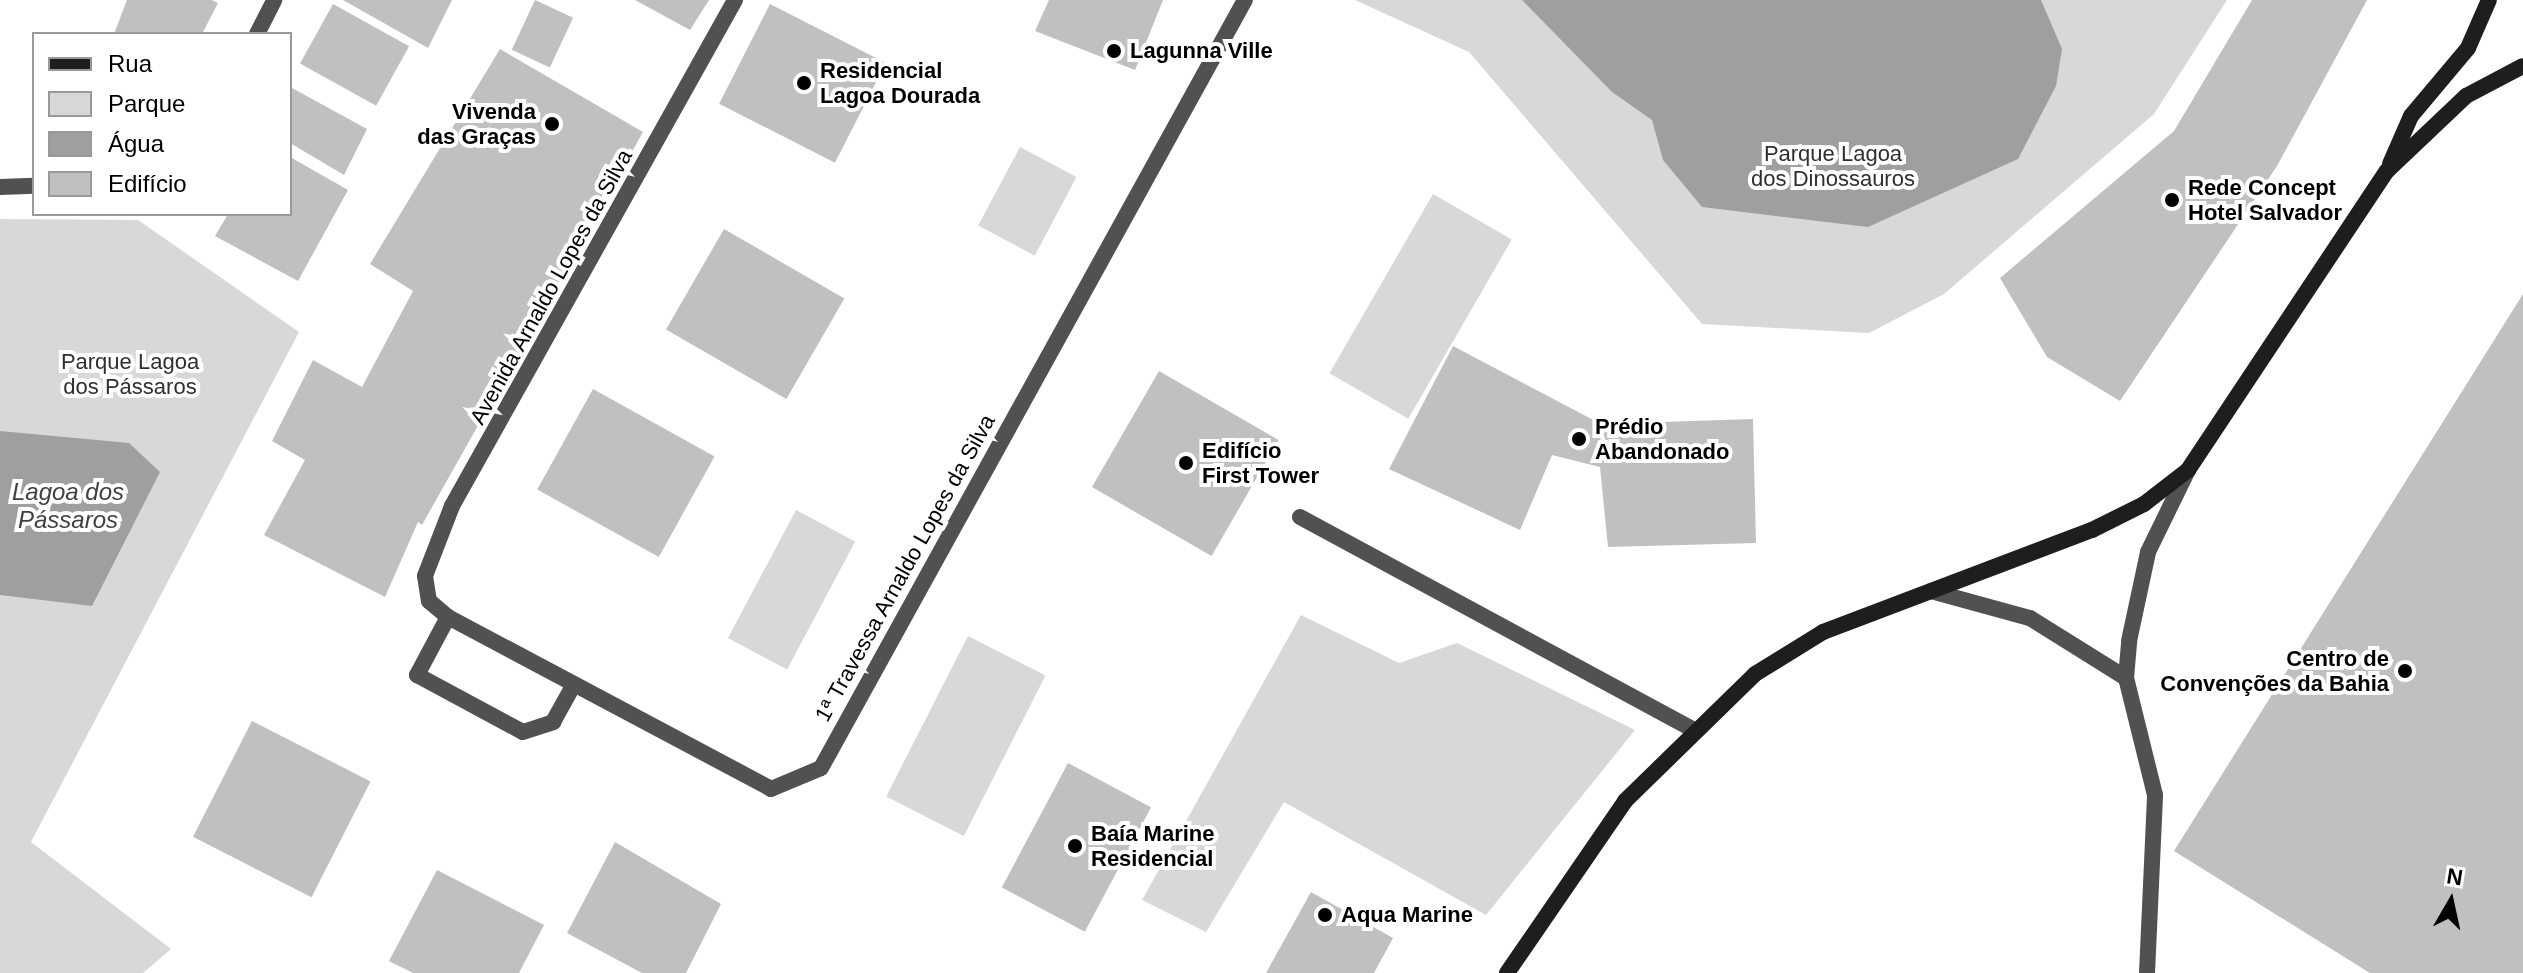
<!DOCTYPE html>
<meta charset="utf-8">
<style>
body{margin:0}
#map{position:relative;width:2523px;height:973px;overflow:hidden;background:#fff;font-family:Arial,sans-serif}
div>[style]{position:absolute}
.green>*{inset:0;background:#d8d8d8;transform-origin:0 0}
.water>*{inset:0;background:#9f9f9f}
.building>*{inset:0;background:#c0c0c0;transform-origin:0 0}
.lane>*{height:16px;margin:-8px;padding:0 8px;transform-origin:8px;border-radius:8px;background:#515151}
.street>*{height:16px;margin:-8px;padding:0 8px;transform-origin:8px;border-radius:8px;background:#515151}
.secondary>*{height:16px;margin:-8px;padding:0 8px;transform-origin:8px;border-radius:8px;background:#1e1e1e}
.dots>*{width:22px;height:22px;translate:-50% -50%;box-sizing:border-box;border:4px solid #fff;border-radius:50%}
span{translate:-50% -50%;white-space:nowrap;text-align:center;line-height:1.15;-webkit-text-stroke:8px #fff;paint-order:stroke}
.poi-label{font-size:22px;color:#000;font-weight:700}
.left{translate:0 -50%;text-align:left}
.right{translate:-100% -50%;text-align:right}
.park-label{font-size:22px;color:#2f2f2f}
.street-label{font-size:22px;color:#000}
.water-label{font-size:24px;color:#404040;font-style:italic}
.legend{position:absolute;left:32px;top:32px;width:260px;height:184px;box-sizing:border-box;background:#fff;border:2px solid #999;margin:0;padding:10px 14px;list-style:none;font-size:24px;color:#000}
.legend li{display:flex;align-items:center;gap:16px;height:40px}
.legend b{width:40px;border:2px solid #999}
.north{position:absolute;left:2411px;top:861px;width:80px;height:80px;-webkit-text-stroke:6px #fff;paint-order:stroke;rotate:9deg;font-size:22px;font-weight:700;line-height:32px;text-align:center;color:#000}
.north::after{content:'';display:block;margin:auto;width:28px;height:36px;background:#000;clip-path:polygon(50% 0,100% 100%,50% 72%,0 100%)}
</style>
<div id="map">
<div class="green">
<i style="clip-path:polygon(1355px 0,2227px 0,2154px 114px,1944px 294px,1869px 333px,1702px 324px,1469px 52px)"></i>
<i style="left:1020px;top:147px;width:64px;height:89px;rotate:28deg"></i>
<i style="left:1433px;top:194px;width:91px;height:207px;rotate:30deg"></i>
<i style="clip-path:polygon(0 219px,138px 220px,299px 332px,31px 842px,171px 949px,143px 973px,0 973px)"></i>
<i style="left:796px;top:510px;width:67px;height:145px;rotate:28deg"></i>
<i style="clip-path:polygon(1301px 615px,1399px 663px,1457px 643px,1635px 730px,1486px 915px,1284px 802px,1206px 932px,1142px 900px)"></i>
<i style="left:968px;top:636px;width:87px;height:180px;rotate:27deg"></i>
</div>
<div class="water">
<i style="clip-path:polygon(1522px 0,2041px 0,2062px 49px,2056px 86px,2018px 159px,1868px 227px,1702px 207px,1663px 160px,1652px 120px,1612px 92px)"></i>
<i style="clip-path:polygon(0 431px,129px 443px,160px 472px,92px 606px,0 595px)"></i>
</div>
<div class="building">
<i style="clip-path:polygon(127px 0,212px 0,218px 3px,202px 34px,114px 34px)"></i>
<i style="clip-path:polygon(343px 0,452px 0,428px 48px)"></i>
<i style="left:535px;top:0;width:42px;height:55px;rotate:25deg"></i>
<i style="clip-path:polygon(635px 0,709px 0,690px 30px)"></i>
<i style="clip-path:polygon(1049px 0,1163px 0,1135px 70px,1035px 31px)"></i>
<i style="clip-path:polygon(2252px 0,2367px 0,2277px 166px,2120px 401px,2047px 357px,2000px 278px,2174px 131px)"></i>
<i style="left:333px;top:4px;width:87px;height:68px;rotate:29deg"></i>
<i style="left:770px;top:4px;width:130px;height:112px;rotate:27deg"></i>
<i style="clip-path:polygon(500px 49px,643px 132px,422px 525px,418px 522px,385px 597px,264px 535px,305px 460px,272px 441px,313px 360px,362px 387px,413px 291px,370px 264px)"></i>
<i style="clip-path:polygon(292px 88px,367px 129px,344px 175px,290px 143px)"></i>
<i style="clip-path:polygon(290px 157px,348px 190px,298px 281px,215px 236px,228px 214px,290px 214px)"></i>
<i style="left:724px;top:229px;width:139px;height:116px;rotate:30deg"></i>
<i style="clip-path:polygon(2523px 294px,2523px 973px,2370px 973px,2174px 851px)"></i>
<i style="clip-path:polygon(1453px 346px,1601px 424px,1753px 419px,1756px 543px,1608px 547px,1600px 467px,1552px 455px,1520px 530px,1389px 469px)"></i>
<i style="left:1159px;top:371px;width:138px;height:134px;rotate:30deg"></i>
<i style="left:593px;top:389px;width:139px;height:115px;rotate:29deg"></i>
<i style="left:252px;top:721px;width:133px;height:130px;rotate:27deg"></i>
<i style="left:1068px;top:763px;width:94px;height:141px;rotate:28deg"></i>
<i style="clip-path:polygon(615px 842px,721px 904px,686px 973px,642px 973px,567px 933px)"></i>
<i style="clip-path:polygon(437px 870px,544px 925px,519px 973px,413px 973px,389px 961px)"></i>
<i style="clip-path:polygon(1311px 892px,1393px 938px,1374px 973px,1266px 973px)"></i>
</div>
<div class="lane">
<i style="left:1931px;top:591px;width:103px;rotate:15.3deg"></i>
<i style="left:2030px;top:618px;width:113px;rotate:32deg"></i>
<i style="left:448px;top:617px;width:66px;rotate:118.1deg"></i>
<i style="left:417px;top:675px;width:120px;rotate:28.3deg"></i>
<i style="left:523px;top:732px;width:32px;rotate:-18deg"></i>
<i style="left:553px;top:722px;width:41px;rotate:-60.9deg"></i>
<i style="left:2147px;top:973px;width:178px;rotate:-87.4deg"></i>
<i style="left:2155px;top:795px;width:121px;rotate:-103.9deg"></i>
<i style="left:2126px;top:678px;width:37px;rotate:-85deg"></i>
<i style="left:2129px;top:641px;width:91px;rotate:-77.9deg"></i>
<i style="left:2148px;top:552px;width:91px;rotate:-64deg"></i>
</div>
<div class="street">
<i style="left:735px;top:0;width:580px;rotate:119.22deg"></i>
<i style="left:452px;top:506px;width:75px;rotate:111.1deg"></i>
<i style="left:425px;top:576px;width:25px;rotate:81deg"></i>
<i style="left:429px;top:601px;width:25px;rotate:40deg"></i>
<i style="left:448px;top:617px;width:366px;rotate:28deg"></i>
<i style="left:771px;top:789px;width:54px;rotate:-22.8deg"></i>
<i style="left:821px;top:768px;width:877px;rotate:-61.1deg"></i>
<i style="left:257px;top:34px;width:38px;rotate:-63deg"></i>
<i style="left:0;top:187px;width:34px;rotate:-2deg"></i>
<i style="left:1300px;top:517px;width:446px;rotate:28.4deg"></i>
</div>
<div class="secondary">
<i style="left:2390px;top:164px;width:52px;rotate:-66.4deg"></i>
<i style="left:2411px;top:116px;width:89px;rotate:-50deg"></i>
<i style="left:2468px;top:48px;width:52px;rotate:-66.4deg"></i>
<i style="left:1507px;top:973px;width:209px;rotate:-55.5deg"></i>
<i style="left:1625px;top:801px;width:182px;rotate:-44.3deg"></i>
<i style="left:1755px;top:674px;width:80px;rotate:-31.7deg"></i>
<i style="left:1823px;top:632px;width:288px;rotate:-20.8deg"></i>
<i style="left:2092px;top:530px;width:58px;rotate:-26.6deg"></i>
<i style="left:2144px;top:504px;width:56px;rotate:-37.7deg"></i>
<i style="left:2188px;top:470px;width:359px;rotate:-56.4deg"></i>
<i style="left:2387px;top:171px;width:109px;rotate:-43.5deg"></i>
<i style="left:2466px;top:96px;width:64px;rotate:-27.8deg"></i>
</div>
<div class="dots">
<i style="left:1114px;top:51px;background:#000"></i>
<i style="left:804px;top:83px;background:#000"></i>
<i style="left:552px;top:124px;background:#000"></i>
<i style="left:2172px;top:200px;background:#000"></i>
<i style="left:1579px;top:439px;background:#000"></i>
<i style="left:1186px;top:463px;background:#000"></i>
<i style="left:2405px;top:671px;background:#000"></i>
<i style="left:1075px;top:846px;background:#000"></i>
<i style="left:1325px;top:915px;background:#000"></i>
</div>
<div class="poi-label">
<span class="left" style="left:1130px;top:51px">Lagunna Ville</span>
<span class="left" style="left:820px;top:83px">Residencial<br>Lagoa Dourada</span>
<span class="right" style="left:536px;top:124px">Vivenda<br>das Graças</span>
<span class="left" style="left:2188px;top:200px">Rede Concept<br>Hotel Salvador</span>
<span class="left" style="left:1595px;top:439px">Prédio<br>Abandonado</span>
<span class="left" style="left:1202px;top:463px">Edifício<br>First Tower</span>
<span class="right" style="left:2389px;top:671px">Centro de<br>Convenções da Bahia</span>
<span class="left" style="left:1091px;top:846px">Baía Marine<br>Residencial</span>
<span class="left" style="left:1341px;top:915px">Aqua Marine</span>
</div>
<div class="park-label">
<span style="left:1833px;top:166px">Parque Lagoa<br>dos Dinossauros</span>
<span style="left:130px;top:374px">Parque Lagoa<br>dos Pássaros</span>
</div>
<div class="street-label">
<span style="left:551px;top:287px;rotate:-61deg">Avenida Arnaldo Lopes da Silva</span>
<span style="left:905px;top:568px;rotate:-61deg">1ª Travessa Arnaldo Lopes da Silva</span>
</div>
<div class="water-label">
<span style="left:68px;top:506px">Lagoa dos<br>Pássaros</span>
</div>
<ul class="legend">
<li><b style="height:10px;background:#1e1e1e"></b>Rua</li>
<li><b style="height:22px;background:#d8d8d8"></b>Parque</li>
<li><b style="height:22px;background:#9f9f9f"></b>Água</li>
<li><b style="height:22px;background:#c0c0c0"></b>Edifício</li>
</ul>
<div class="north">N</div>
</div>
